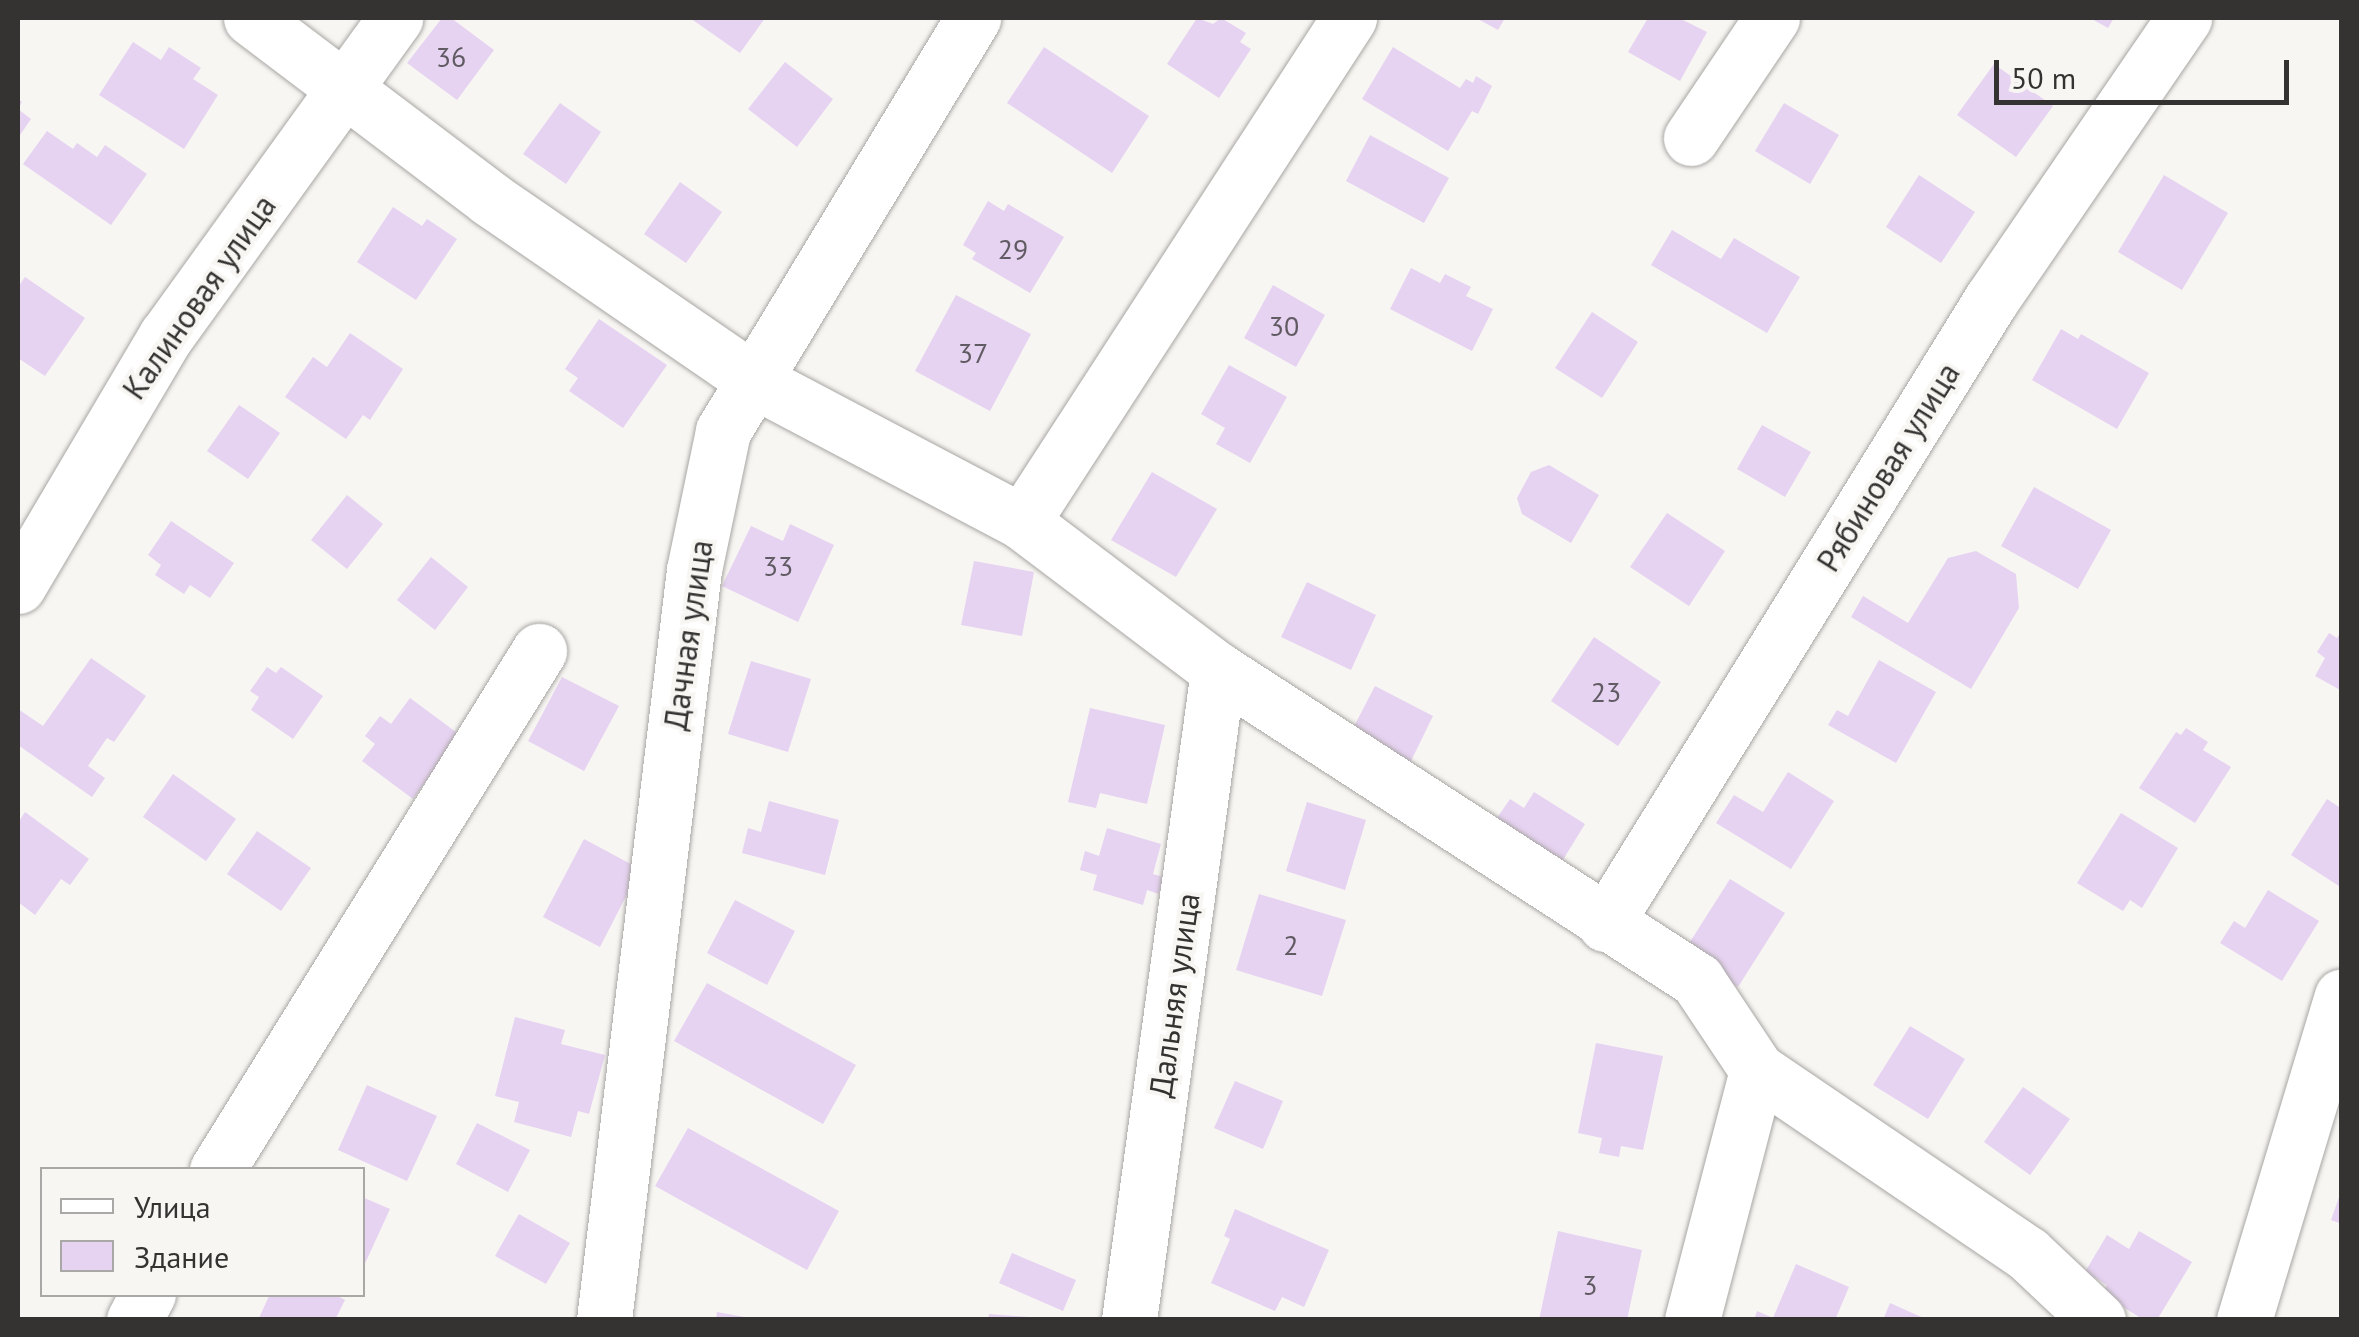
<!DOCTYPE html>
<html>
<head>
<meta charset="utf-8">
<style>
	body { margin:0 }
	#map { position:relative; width:2359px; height:1337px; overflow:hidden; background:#f8f6f3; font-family:"PT Sans",sans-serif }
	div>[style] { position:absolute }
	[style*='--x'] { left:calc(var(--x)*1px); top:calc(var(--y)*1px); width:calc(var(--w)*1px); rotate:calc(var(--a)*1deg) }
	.building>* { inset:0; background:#e6d2f1 }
	.roads { filter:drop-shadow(0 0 2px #a8a6a3) drop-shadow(0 0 2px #a8a6a3) }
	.minor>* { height:55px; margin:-27.5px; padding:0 27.5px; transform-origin:27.5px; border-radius:27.5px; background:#fff }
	span { translate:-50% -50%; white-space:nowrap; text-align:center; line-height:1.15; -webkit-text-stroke:8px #f8f6f3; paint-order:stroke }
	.number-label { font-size:28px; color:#605b62 }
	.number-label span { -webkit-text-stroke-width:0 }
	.street-label { font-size:32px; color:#343332 }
	.frame { position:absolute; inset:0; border:20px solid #343332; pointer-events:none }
	.legend { position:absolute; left:40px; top:1167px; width:325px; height:130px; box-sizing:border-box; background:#f8f6f3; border:2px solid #aaa8a6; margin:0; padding:12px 18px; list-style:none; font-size:30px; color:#343332 }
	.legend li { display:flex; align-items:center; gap:20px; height:50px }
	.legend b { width:50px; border:2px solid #aaa8a6 }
	.scale { position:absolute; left:1994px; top:60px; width:295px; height:45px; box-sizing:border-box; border:5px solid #343332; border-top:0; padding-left:12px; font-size:30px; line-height:35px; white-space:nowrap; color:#343332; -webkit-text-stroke:8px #f8f6f3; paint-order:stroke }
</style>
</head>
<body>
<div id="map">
	<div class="building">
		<div style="clip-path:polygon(442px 18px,451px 18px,494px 50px,457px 100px,407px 63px)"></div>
		<div style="clip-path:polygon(690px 18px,765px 18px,740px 53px)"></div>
		<div style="clip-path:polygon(1197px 18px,1213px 24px,1221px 18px,1246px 33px,1240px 42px,1251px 49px,1219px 98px,1167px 64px)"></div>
		<div style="clip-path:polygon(1476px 18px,1505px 18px,1498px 30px)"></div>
		<div style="clip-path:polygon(1648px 18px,1679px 18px,1707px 32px,1680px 81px,1628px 52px)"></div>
		<div style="clip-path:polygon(2090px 18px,2114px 18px,2108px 28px)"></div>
		<div style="clip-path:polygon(133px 42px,161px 60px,169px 47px,201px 68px,193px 79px,218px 95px,184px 149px,99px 95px)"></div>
		<div style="clip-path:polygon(1044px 47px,1149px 116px,1112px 173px,1007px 103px)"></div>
		<div style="clip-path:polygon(1393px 47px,1460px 88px,1466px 79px,1473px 83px,1476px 76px,1492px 86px,1478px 114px,1472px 111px,1448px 151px,1362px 99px)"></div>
		<div style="clip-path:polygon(785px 62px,833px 99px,797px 147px,748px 109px)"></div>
		<div style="clip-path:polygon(1994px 64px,2053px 106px,2016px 157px,1957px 115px)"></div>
		<div style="clip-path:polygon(18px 99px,22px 102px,18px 109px,31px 119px,18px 138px)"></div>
		<div style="clip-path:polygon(560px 103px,601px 132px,566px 184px,523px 154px)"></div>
		<div style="clip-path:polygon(1784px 103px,1839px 135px,1810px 184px,1755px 151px)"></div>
		<div style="clip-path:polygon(47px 131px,73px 149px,77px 143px,97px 157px,105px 145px,147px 174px,111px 225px,23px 164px)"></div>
		<div style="clip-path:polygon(1370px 135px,1449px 178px,1424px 223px,1346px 181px)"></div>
		<div style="clip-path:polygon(1919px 175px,1975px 212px,1941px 263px,1886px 227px)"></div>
		<div style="clip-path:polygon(2164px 175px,2228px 213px,2182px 290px,2118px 252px)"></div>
		<div style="clip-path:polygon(680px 182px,722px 212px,686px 263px,644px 234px)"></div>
		<div style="clip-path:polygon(988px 201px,1004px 211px,1008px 204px,1064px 237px,1030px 293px,972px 259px,976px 253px,963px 245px)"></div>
		<div style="clip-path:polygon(393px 207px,422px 226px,427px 219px,457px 239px,416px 300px,357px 262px)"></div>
		<div style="clip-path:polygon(1672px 230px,1721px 259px,1734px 238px,1800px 277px,1767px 333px,1651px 265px)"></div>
		<div style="clip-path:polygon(1411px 268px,1440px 283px,1445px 274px,1471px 287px,1466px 296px,1493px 309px,1472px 351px,1390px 309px)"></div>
		<div style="clip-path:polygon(25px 277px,85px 318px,45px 376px,18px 358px,18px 287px)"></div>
		<div style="clip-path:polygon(1273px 285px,1325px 315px,1296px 367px,1244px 338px)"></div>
		<div style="clip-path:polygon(956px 295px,1031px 334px,990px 411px,915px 371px)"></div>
		<div style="clip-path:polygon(1592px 312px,1638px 342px,1602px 398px,1555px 368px)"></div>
		<div style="clip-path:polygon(599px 319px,667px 365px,623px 428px,569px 391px,578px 378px,565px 369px)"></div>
		<div style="clip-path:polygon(2061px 329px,2078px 339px,2081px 334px,2149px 373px,2117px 429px,2032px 380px)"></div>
		<div style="clip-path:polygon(350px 333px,403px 369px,370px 420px,363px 415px,346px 439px,285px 397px,313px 357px,327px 367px)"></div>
		<div style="clip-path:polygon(1229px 365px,1287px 397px,1250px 463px,1216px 444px,1225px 428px,1201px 414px)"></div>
		<div style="clip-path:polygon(239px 405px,280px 433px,248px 479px,207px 451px)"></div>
		<div style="clip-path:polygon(1762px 425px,1811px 452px,1785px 497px,1737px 469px)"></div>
		<div style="clip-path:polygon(1549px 465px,1599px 495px,1571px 543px,1522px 514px,1517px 498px,1531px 472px)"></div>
		<div style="clip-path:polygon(1152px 472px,1217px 509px,1176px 577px,1111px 540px)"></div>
		<div style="clip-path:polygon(2034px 487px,2111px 530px,2078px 589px,2001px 546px)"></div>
		<div style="clip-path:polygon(347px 495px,383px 524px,347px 569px,311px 540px)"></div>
		<div style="clip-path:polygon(1667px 513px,1725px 551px,1689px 606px,1630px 567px)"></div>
		<div style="clip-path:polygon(171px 521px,234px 563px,210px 598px,190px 585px,184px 594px,155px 575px,161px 565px,148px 555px)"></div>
		<div style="clip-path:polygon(790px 524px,834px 545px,798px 622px,722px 586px,751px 526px,783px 541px)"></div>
		<div style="clip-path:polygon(1976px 551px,2016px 574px,2019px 608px,1971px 689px,1851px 617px,1863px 596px,1908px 623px,1948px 558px)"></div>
		<div style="clip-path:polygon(431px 557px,468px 587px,435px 630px,397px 600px)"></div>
		<div style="clip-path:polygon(974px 561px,1034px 572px,1022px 636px,961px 625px)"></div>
		<div style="clip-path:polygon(1307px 582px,1376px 615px,1351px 670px,1281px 637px)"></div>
		<div style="clip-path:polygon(2342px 630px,2342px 691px,2315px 676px,2325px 658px,2317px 652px,2329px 633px,2337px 638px)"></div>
		<div style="clip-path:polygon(1594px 637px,1661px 682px,1618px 746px,1551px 701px)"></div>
		<div style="clip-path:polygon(91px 658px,146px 696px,114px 742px,107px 738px,88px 766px,105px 778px,92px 797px,18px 745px,18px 709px,43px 726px)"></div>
		<div style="clip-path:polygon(1879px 660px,1936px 692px,1896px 763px,1828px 725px,1837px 710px,1848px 716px)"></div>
		<div style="clip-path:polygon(751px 661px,811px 679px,788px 752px,728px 734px)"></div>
		<div style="clip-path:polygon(267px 667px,276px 673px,281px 667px,323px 696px,293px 739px,251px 710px,259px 697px,250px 691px)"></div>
		<div style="clip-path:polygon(562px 677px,619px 706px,584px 771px,528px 741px)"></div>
		<div style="clip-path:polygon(1375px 686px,1433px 716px,1409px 765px,1350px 734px)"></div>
		<div style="clip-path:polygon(410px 698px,460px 735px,413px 799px,362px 761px,375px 744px,365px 736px,380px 716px,391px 724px)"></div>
		<div style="clip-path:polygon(1090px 708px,1165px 725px,1147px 804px,1100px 793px,1096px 808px,1068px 802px)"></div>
		<div style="clip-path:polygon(2186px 728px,2208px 742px,2203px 750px,2231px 767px,2195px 823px,2139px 788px,2176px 732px,2181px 735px)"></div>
		<div style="clip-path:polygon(1788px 772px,1834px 801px,1791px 869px,1716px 823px,1734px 795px,1763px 812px)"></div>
		<div style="clip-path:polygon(173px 774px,236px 819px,206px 861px,143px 817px)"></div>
		<div style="clip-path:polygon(1534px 792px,1585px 824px,1561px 863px,1495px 821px,1510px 799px,1524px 808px)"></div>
		<div style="clip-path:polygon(2327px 799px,2342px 809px,2342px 888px,2291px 855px)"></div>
		<div style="clip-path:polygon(769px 801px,839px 820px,825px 875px,742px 853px,748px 828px,761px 832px)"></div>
		<div style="clip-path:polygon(1307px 802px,1366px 820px,1345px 890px,1286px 871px)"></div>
		<div style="clip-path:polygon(25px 812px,89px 859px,70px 885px,61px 879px,35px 915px,18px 902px,18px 823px)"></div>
		<div style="clip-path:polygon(2121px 813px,2178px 848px,2142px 908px,2130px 900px,2123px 911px,2077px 883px)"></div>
		<div style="clip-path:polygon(1107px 828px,1161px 844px,1153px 874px,1163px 877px,1159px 894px,1147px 890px,1143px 905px,1093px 890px,1097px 875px,1080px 870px,1085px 851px,1099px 856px)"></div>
		<div style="clip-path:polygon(257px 831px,311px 868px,281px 911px,227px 874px)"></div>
		<div style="clip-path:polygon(584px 839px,640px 869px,600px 947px,543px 917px)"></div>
		<div style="clip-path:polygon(1730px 879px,1785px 913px,1738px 987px,1683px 953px)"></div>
		<div style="clip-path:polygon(2268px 890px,2319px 921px,2282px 981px,2220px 943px,2234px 921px,2245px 928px)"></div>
		<div style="clip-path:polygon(1259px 894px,1346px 920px,1322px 996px,1236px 970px)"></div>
		<div style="clip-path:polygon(735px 900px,795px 931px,767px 985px,707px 953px)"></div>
		<div style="clip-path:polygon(707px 983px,856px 1065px,823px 1124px,674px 1041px)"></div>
		<div style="clip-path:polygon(515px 1017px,565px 1030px,561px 1044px,605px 1055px,589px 1114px,578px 1111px,571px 1137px,514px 1122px,519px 1102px,495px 1096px)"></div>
		<div style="clip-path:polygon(1910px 1026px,1965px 1059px,1928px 1119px,1873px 1085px)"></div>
		<div style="clip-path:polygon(1596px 1043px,1663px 1056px,1643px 1150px,1621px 1146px,1619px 1157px,1599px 1153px,1602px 1138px,1578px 1133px)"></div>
		<div style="clip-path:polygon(1235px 1081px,1283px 1101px,1263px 1149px,1214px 1128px)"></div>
		<div style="clip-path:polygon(367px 1085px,437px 1116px,407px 1181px,338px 1150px)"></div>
		<div style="clip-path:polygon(2023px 1087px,2070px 1119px,2030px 1175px,1984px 1142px)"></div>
		<div style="clip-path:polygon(477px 1123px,530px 1150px,508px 1192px,456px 1164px)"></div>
		<div style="clip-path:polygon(688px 1128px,839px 1211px,807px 1270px,655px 1186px)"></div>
		<div style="clip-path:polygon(2342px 1189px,2342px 1224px,2331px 1220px)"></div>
		<div style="clip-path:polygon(362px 1197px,390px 1209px,362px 1270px)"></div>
		<div style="clip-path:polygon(1235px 1209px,1329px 1250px,1304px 1307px,1282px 1297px,1275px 1311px,1211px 1283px,1230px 1239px,1224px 1236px)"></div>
		<div style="clip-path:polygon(519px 1214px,570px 1243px,546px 1284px,495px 1256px)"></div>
		<div style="clip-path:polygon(1558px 1231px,1642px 1250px,1627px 1320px,1539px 1320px)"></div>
		<div style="clip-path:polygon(2139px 1231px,2192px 1262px,2157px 1320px,2144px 1320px,2102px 1294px,2107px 1285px,2085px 1272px,2107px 1235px,2129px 1249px)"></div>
		<div style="clip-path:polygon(1012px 1253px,1076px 1280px,1063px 1311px,999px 1283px)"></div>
		<div style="clip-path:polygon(1796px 1264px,1849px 1287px,1835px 1320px,1754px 1320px,1757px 1311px,1773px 1318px)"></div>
		<div style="clip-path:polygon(270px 1294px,334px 1294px,345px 1300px,335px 1320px,258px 1320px)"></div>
		<div style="clip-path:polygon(1890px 1303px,1928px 1320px,1883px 1320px)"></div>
		<div style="clip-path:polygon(717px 1312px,750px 1318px,749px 1320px,716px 1320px)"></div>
		<div style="clip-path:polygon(989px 1314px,1029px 1317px,1029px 1320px,988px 1320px)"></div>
	</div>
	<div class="roads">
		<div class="minor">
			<div style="--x:251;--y:18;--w:300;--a:37.1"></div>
			<div style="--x:490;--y:199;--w:321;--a:34.5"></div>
			<div style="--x:755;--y:381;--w:302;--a:27.8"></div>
			<div style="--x:1022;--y:522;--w:246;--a:37.1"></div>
			<div style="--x:1218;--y:670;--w:571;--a:32.91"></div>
			<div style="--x:1697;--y:980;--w:108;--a:56.3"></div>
			<div style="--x:1757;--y:1070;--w:328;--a:34.2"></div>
			<div style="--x:2028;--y:1254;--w:96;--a:43.3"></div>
			<div style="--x:1691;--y:138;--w:145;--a:-56"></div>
			<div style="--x:1022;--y:522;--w:601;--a:-57.02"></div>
			<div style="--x:18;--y:586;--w:291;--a:-59.4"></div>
			<div style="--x:166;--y:336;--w:392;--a:-54.2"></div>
			<div style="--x:1605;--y:924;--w:734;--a:-58.26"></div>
			<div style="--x:1991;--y:300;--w:342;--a:-55.6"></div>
			<div style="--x:217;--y:1170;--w:611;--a:-58.18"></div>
			<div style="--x:134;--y:1320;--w:30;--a:-62"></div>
			<div style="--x:604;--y:1320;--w:755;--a:-83.16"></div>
			<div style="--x:694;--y:570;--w:142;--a:-78.2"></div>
			<div style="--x:723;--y:431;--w:483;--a:-58.8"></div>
			<div style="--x:1129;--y:1320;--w:656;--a:-82.2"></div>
			<div style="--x:1692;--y:1320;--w:258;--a:-75.4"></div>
			<div style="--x:2244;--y:1320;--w:338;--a:-73.2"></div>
		</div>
	</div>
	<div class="number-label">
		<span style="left:451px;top:57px">36</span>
		<span style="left:1013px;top:249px">29</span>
		<span style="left:1284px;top:326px">30</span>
		<span style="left:973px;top:353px">37</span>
		<span style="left:778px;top:566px">33</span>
		<span style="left:1606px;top:692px">23</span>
		<span style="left:1291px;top:945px">2</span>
		<span style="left:1590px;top:1285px">3</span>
	</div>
	<div class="street-label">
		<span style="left:199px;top:297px;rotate:-55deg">Калиновая улица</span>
		<span style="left:1888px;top:467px;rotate:-58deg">Рябиновая улица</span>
		<span style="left:688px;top:635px;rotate:-82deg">Дачная улица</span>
		<span style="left:1174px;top:995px;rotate:-82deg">Дальняя улица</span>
	</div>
	<div class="frame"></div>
	<ul class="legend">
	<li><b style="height:12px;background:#fff"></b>Улица</li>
	<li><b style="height:28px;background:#e6d2f1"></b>Здание</li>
	</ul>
	<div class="scale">50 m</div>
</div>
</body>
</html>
